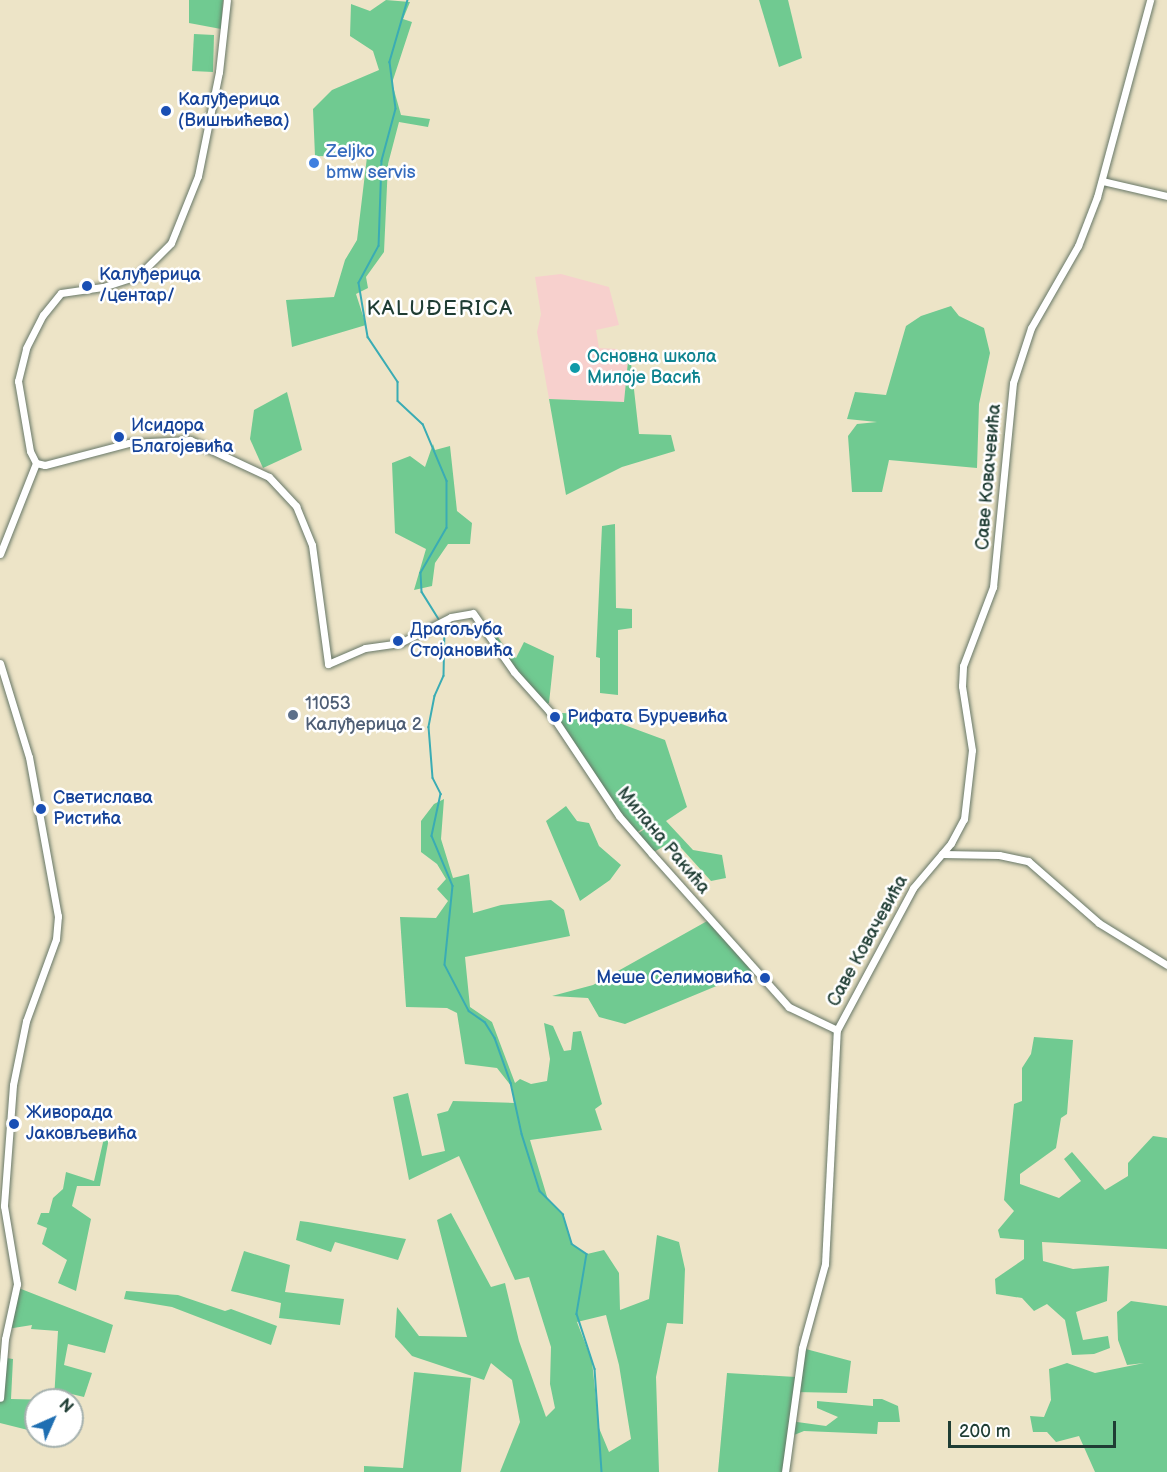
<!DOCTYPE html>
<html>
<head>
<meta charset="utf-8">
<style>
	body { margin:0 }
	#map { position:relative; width:1167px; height:1472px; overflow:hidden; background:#ede4c7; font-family:"Balsamiq Sans",sans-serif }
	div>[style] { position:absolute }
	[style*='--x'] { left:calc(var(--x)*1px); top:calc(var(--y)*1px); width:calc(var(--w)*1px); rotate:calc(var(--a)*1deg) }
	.built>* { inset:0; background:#f7d0cd }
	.green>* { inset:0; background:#70ca91 }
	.stream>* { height:1.5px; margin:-0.75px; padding:0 0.75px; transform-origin:0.75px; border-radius:0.75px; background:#3aacb4 }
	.roads { filter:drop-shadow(0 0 2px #677767) drop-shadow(0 0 2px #677767) }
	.minor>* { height:7px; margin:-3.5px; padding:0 3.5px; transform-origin:3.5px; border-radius:3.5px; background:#fff }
	.dots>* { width:16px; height:16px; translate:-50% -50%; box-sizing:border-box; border:3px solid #fff; border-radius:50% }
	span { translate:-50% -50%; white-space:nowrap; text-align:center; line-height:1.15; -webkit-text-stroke:5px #fff; paint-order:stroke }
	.transit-label { font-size:18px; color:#164399 }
	.left { translate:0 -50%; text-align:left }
	.right { translate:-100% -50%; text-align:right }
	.shop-label { font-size:18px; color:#366cbe }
	.culture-label { font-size:18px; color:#0d838f }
	.street-label { font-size:18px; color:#1f3d34 }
	.service-label { font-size:18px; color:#4e5e75 }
	.quarter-label { font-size:21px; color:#1f3d34; letter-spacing:1.5px }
	.north { position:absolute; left:24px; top:1388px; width:60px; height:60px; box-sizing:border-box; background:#fff; border:2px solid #a5b1ae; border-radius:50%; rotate:45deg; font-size:16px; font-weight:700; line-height:24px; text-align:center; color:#1f3d34 }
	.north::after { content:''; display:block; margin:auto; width:21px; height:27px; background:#1f6fb2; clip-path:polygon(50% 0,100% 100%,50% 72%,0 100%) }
	.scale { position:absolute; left:948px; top:1421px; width:168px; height:27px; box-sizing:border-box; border:3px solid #1f3d34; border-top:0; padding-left:8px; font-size:18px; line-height:21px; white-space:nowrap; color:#1f3d34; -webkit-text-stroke:4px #fff; paint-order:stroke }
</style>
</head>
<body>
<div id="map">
	<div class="built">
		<div style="clip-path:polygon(561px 274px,609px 287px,619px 325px,596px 330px,599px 348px,617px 349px,628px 361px,624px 402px,549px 399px,537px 332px,541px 314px,535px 277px)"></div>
	</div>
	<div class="green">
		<div style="clip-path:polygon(189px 0,223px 0,221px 29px,189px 23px)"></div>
		<div style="clip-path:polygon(386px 0,410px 2px,403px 19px,412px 22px,392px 83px,401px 115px,430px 119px,428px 127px,399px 122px,388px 164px,384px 252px,366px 277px,368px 288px,356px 294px,366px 325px,292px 347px,286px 300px,334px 297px,345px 260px,357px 240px,367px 157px,315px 156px,313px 109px,332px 90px,379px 70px,373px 51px,350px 36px,351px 4px,370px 11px)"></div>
		<div style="clip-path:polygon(759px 0,788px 0,802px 58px,779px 67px)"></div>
		<div style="clip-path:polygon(194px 34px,214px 35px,213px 72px,192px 71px)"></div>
		<div style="clip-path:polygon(951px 306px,959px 316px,984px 328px,990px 353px,979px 404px,977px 468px,889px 460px,882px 492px,852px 492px,848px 436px,857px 424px,877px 422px,847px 419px,855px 392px,886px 395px,906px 326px,921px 316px)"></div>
		<div style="clip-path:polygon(628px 361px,631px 363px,639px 434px,671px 435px,675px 451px,622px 467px,566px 495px,549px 399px,624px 402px)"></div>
		<div style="clip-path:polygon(287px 392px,302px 450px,263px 468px,250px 439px,254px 410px)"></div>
		<div style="clip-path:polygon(433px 444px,435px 450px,450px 446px,457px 511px,472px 523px,470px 544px,448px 544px,435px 563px,432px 586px,414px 590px,426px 549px,395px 533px,392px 463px,410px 456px,425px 467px)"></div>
		<div style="clip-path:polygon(615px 524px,616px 608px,632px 609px,632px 628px,618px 630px,618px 695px,600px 693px,600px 658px,596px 657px,602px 526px)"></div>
		<div style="clip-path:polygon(488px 622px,509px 654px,516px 658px,524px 642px,554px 656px,549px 703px,545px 705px,515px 671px,491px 637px)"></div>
		<div style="clip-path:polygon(563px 713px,600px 716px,665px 740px,687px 807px,666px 821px,693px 850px,722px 855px,726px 878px,711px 881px,674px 840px,654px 852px,636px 835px,653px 823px,634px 834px,552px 714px)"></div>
		<div style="clip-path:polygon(evenodd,444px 799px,441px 839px,453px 878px,469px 874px,473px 913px,501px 905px,551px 900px,564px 910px,570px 936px,465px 957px,470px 1007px,492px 1022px,515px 1083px,520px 1079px,531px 1084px,547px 1081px,550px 1059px,544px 1023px,553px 1026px,564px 1051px,571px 1050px,573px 1032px,581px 1031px,602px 1104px,595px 1109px,602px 1130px,530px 1140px,548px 1200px,563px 1214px,572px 1244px,587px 1254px,604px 1250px,619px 1273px,620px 1310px,649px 1299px,657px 1235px,679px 1242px,685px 1269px,683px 1324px,667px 1323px,656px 1377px,659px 1472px,500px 1472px,520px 1422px,512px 1380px,491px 1363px,484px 1380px,412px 1356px,395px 1337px,397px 1307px,419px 1336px,467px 1337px,437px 1220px,451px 1213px,491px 1287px,505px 1283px,519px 1341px,546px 1417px,555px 1408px,550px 1384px,551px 1347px,529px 1277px,515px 1280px,459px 1156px,409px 1180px,393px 1097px,408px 1093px,422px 1156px,445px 1151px,437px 1114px,448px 1111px,453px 1101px,514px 1103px,512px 1087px,497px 1068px,465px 1064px,457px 1013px,447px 1008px,406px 1007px,400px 917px,436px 918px,448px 901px,437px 889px,446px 879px,437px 864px,421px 852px,421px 821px,434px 804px,444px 799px,606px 1315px,619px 1365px,631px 1439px,609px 1452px,599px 1428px,592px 1361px,577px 1322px,606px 1315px)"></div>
		<div style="clip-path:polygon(566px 806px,577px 821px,589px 823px,599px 846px,621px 865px,610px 880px,580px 901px,546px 821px)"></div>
		<div style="clip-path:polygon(709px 920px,755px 970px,625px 1024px,599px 1017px,588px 998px,552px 996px,593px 985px)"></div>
		<div style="clip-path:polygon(1034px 1037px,1073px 1040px,1067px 1114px,1061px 1118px,1056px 1148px,1020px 1174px,1020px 1184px,1059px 1198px,1081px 1181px,1064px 1159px,1072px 1152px,1105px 1190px,1128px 1176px,1128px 1163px,1153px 1136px,1167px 1138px,1167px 1249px,1042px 1242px,1043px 1261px,1073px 1269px,1109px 1266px,1107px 1301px,1076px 1312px,1083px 1340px,1108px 1336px,1110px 1348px,1094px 1354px,1072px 1355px,1065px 1320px,1047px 1304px,1034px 1311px,1022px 1298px,996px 1294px,995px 1279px,1024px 1259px,1024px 1240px,1000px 1238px,998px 1230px,1014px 1211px,1004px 1200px,1014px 1104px,1022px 1101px,1022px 1068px,1031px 1054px)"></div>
		<div style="clip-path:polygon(104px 1138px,109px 1138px,100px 1186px,77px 1186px,72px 1206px,91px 1219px,76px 1291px,58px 1283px,67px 1260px,42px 1244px,47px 1228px,37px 1224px,41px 1213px,49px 1213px,53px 1198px,63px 1189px,66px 1172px,94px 1181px)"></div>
		<div style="clip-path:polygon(300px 1221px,308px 1222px,406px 1239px,398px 1260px,335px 1242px,331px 1252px,296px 1240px)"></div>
		<div style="clip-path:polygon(244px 1251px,290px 1265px,285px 1292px,344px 1299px,340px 1325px,279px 1318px,281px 1303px,231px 1291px)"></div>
		<div style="clip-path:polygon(16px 1287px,113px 1325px,105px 1353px,68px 1344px,64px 1365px,92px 1373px,84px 1397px,63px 1392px,64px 1400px,36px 1400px,36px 1432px,0 1423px,0 1357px,13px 1359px,11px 1399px,54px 1400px,58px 1331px,31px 1329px,32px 1325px,7px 1329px)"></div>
		<div style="clip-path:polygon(126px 1291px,178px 1295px,225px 1311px,231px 1309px,277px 1326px,271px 1345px,172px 1307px,124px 1299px)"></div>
		<div style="clip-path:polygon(1131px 1301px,1167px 1306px,1167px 1472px,1095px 1472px,1079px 1436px,1056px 1442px,1047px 1432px,1033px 1432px,1030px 1416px,1044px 1417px,1051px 1400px,1049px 1369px,1067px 1363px,1095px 1373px,1144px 1363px,1127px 1365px,1118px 1340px,1117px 1312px)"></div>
		<div style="clip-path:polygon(802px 1348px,851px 1361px,847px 1393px,794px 1392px,790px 1421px,826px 1426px,838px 1417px,817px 1408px,817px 1401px,873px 1406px,873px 1399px,882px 1399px,898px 1406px,900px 1422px,878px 1422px,877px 1434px,804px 1431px,789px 1437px,785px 1472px,718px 1472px,727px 1373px,796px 1377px)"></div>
		<div style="clip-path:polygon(414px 1372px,471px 1378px,461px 1472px,364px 1472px,364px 1466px,403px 1468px)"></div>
	</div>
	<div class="stream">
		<div style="--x:408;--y:0;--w:65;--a:106.2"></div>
		<div style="--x:390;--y:62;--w:47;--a:82.7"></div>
		<div style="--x:396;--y:109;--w:54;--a:105.1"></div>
		<div style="--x:382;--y:161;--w:85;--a:92"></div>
		<div style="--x:379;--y:246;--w:42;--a:118.4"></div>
		<div style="--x:359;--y:283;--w:55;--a:80.5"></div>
		<div style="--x:368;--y:337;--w:54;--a:56.3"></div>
		<div style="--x:398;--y:382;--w:19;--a:90"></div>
		<div style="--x:398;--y:401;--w:34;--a:43"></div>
		<div style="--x:423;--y:424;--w:62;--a:67.2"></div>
		<div style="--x:447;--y:481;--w:47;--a:90"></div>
		<div style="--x:447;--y:528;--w:52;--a:120"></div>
		<div style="--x:421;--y:573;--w:19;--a:87"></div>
		<div style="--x:422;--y:592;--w:32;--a:58"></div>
		<div style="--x:445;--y:628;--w:48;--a:91.2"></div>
		<div style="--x:444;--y:676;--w:22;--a:114"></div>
		<div style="--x:435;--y:696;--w:32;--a:101"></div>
		<div style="--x:429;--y:727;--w:51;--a:85.5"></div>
		<div style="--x:433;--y:778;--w:18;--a:63"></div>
		<div style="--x:441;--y:794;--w:43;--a:102.1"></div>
		<div style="--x:432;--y:836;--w:54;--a:67.2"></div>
		<div style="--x:453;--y:886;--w:79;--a:95.8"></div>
		<div style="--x:445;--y:965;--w:52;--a:62.4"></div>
		<div style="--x:469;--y:1011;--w:19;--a:35"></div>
		<div style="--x:485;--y:1022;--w:19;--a:58"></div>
		<div style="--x:495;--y:1038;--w:48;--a:70.4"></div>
		<div style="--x:511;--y:1083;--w:52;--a:77.8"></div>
		<div style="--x:522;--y:1134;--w:60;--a:72.5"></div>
		<div style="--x:540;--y:1191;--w:33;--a:45"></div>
		<div style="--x:563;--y:1214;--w:31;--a:73"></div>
		<div style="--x:572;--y:1244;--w:18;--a:34"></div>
		<div style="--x:587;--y:1254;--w:61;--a:99.5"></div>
		<div style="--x:577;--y:1314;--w:58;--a:71.9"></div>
		<div style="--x:595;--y:1369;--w:103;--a:86.1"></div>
	</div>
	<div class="roads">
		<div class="minor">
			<div style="--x:1102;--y:181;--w:67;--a:13"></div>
			<div style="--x:36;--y:463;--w:9;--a:13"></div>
			<div style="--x:45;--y:465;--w:87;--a:-14.7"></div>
			<div style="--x:129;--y:443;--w:61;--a:-2.8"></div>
			<div style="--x:190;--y:440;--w:87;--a:25.1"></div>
			<div style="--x:269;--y:477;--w:40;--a:47"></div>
			<div style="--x:296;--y:506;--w:42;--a:67.7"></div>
			<div style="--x:312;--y:545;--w:120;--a:82.3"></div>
			<div style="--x:328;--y:664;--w:40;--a:-23.4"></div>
			<div style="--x:365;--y:648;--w:35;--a:-8"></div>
			<div style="--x:400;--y:643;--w:57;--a:-27"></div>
			<div style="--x:451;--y:617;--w:22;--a:-10"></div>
			<div style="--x:473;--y:613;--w:72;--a:55.2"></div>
			<div style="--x:514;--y:672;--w:52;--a:48.1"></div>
			<div style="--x:549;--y:711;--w:126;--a:56.3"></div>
			<div style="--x:619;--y:816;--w:50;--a:49"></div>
			<div style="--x:652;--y:854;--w:205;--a:48.2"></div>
			<div style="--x:789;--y:1007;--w:53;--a:25.6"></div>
			<div style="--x:36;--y:463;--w:13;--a:-117"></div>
			<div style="--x:30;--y:451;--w:71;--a:-99.7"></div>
			<div style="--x:18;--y:381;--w:34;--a:-76"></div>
			<div style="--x:26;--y:348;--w:37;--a:-63"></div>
			<div style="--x:43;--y:315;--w:28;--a:-51"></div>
			<div style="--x:61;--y:293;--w:42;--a:-8.1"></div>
			<div style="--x:103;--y:287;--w:38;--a:-18"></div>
			<div style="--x:139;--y:275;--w:45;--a:-45"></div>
			<div style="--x:171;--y:243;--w:72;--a:-68.1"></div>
			<div style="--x:198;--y:176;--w:106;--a:-78.6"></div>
			<div style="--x:219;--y:72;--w:72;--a:-83.7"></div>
			<div style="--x:0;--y:554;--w:98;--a:-68.4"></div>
			<div style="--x:0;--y:663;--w:98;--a:72.9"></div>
			<div style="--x:29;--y:757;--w:162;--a:79.7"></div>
			<div style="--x:58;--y:916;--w:23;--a:95"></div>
			<div style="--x:56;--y:939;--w:87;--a:110.1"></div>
			<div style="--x:26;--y:1021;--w:65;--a:101.5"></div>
			<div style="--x:13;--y:1085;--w:121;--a:94.3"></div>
			<div style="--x:4;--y:1206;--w:79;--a:80.5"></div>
			<div style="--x:17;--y:1284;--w:56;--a:102.3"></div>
			<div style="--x:5;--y:1339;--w:59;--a:94.8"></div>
			<div style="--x:942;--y:854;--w:57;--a:1"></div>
			<div style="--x:999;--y:855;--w:30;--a:12"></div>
			<div style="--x:1028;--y:861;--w:94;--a:41.1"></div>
			<div style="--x:1099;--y:923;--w:80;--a:31.7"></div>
			<div style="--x:785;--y:1472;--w:125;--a:-82.2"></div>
			<div style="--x:802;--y:1348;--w:87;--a:-74.7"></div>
			<div style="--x:825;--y:1264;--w:234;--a:-87.1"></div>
			<div style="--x:837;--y:1030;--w:161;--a:-61.8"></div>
			<div style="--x:913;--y:888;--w:59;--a:-49.8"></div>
			<div style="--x:951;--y:843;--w:27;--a:-62"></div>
			<div style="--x:964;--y:819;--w:69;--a:-83.4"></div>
			<div style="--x:972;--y:750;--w:65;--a:-98.9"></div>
			<div style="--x:962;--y:686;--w:20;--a:-87"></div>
			<div style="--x:963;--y:666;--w:85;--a:-69.2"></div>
			<div style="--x:993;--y:587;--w:205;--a:-84.4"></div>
			<div style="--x:1013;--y:383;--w:58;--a:-71.9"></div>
			<div style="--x:1031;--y:328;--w:95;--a:-60.2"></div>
			<div style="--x:1078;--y:246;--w:53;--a:-68.8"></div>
			<div style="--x:1097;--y:197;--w:204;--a:-74.9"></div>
		</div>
	</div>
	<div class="dots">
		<div style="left:166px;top:111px;background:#1a4fb4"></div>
		<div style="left:314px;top:163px;background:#3f7fe0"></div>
		<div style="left:87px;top:286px;background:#1a4fb4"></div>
		<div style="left:575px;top:368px;background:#0f9aa8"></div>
		<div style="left:119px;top:437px;background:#1a4fb4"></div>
		<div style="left:398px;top:641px;background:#1a4fb4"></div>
		<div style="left:293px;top:715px;background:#5c6f8a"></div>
		<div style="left:555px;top:717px;background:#1a4fb4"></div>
		<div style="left:41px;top:809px;background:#1a4fb4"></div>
		<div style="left:765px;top:978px;background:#1a4fb4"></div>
		<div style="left:14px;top:1124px;background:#1a4fb4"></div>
	</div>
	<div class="transit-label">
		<span class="left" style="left:178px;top:111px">Калуђерица<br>(Вишњићева)</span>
		<span class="left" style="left:99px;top:286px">Калуђерица<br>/центар/</span>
		<span class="left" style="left:131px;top:437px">Исидора<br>Благојевића</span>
		<span class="left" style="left:410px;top:641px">Драгољуба<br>Стојановића</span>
		<span class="left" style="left:567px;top:717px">Рифата Бурџевића</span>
		<span class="left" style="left:53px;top:809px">Светислава<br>Ристића</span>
		<span class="right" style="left:753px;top:978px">Меше Селимовића</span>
		<span class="left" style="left:26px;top:1124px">Живорада<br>Јаковљевића</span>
	</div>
	<div class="shop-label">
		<span class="left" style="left:326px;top:163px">Zeljko<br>bmw servis</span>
	</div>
	<div class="culture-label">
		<span class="left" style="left:587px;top:368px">Основна школа<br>Милоје Васић</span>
	</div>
	<div class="street-label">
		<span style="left:989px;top:477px;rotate:-85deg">Саве Ковачевића</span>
		<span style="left:663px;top:841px;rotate:50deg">Милана Ракића</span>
		<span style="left:868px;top:941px;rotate:-61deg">Саве Ковачевића</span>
	</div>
	<div class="service-label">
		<span class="left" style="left:305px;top:715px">11053<br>Калуђерица 2</span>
	</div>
	<div class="quarter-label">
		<span style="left:440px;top:309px">KALUĐERICA</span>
	</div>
	<div class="north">N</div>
	<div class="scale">200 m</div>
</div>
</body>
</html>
